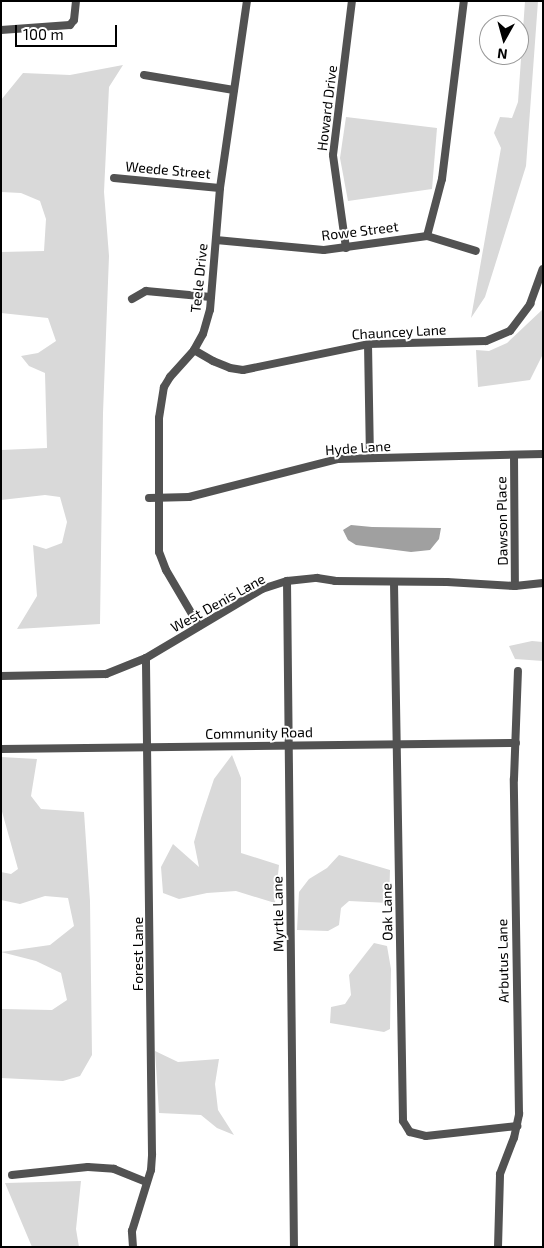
<!DOCTYPE html>
<html>
<head>
<meta charset="utf-8">
<style>
	body { margin:0 }
	#map { position:relative; width:544px; height:1248px; overflow:hidden; background:#fff; font-family:"Exo 2",sans-serif }
	div>[style] { position:absolute }
	[style*='--x'] { left:calc(var(--x)*1px); top:calc(var(--y)*1px); width:calc(var(--w)*1px); rotate:calc(var(--a)*1deg) }
	.green>* { inset:0; background:#d9d9d9 }
	.water>* { inset:0; background:#a0a0a0 }
	.minor>* { height:8px; margin:-4px; padding:0 4px; transform-origin:4px; border-radius:4px; background:#525252 }
	span { translate:-50% -50%; white-space:nowrap; text-align:center; line-height:1.15; -webkit-text-stroke:4px #fff; paint-order:stroke }
	.street-label { font-size:14px; color:#000 }
	.frame { position:absolute; inset:0; border:2px solid #000; pointer-events:none }
	.north { position:absolute; left:479px; top:15px; width:50px; height:50px; box-sizing:border-box; background:#fff; border:1px solid #999; border-radius:50%; rotate:187deg; font-size:14px; font-weight:700; line-height:20px; text-align:center; color:#000 }
	.north::after { content:''; display:block; margin:auto; width:18px; height:22px; background:#000; clip-path:polygon(50% 0,100% 100%,50% 72%,0 100%) }
	.scale { position:absolute; left:15px; top:25px; width:102px; height:22px; box-sizing:border-box; border:2px solid #000; border-top:0; padding-left:6px; font-size:15px; line-height:18px; white-space:nowrap; color:#000; -webkit-text-stroke:4px #fff; paint-order:stroke }
</style>
</head>
<body>
<div id="map">
	<div class="green">
		<div style="clip-path:polygon(525px 1px,538px 1px,526px 166px,485px 297px,471px 318px,501px 148px,494px 133px,500px 117px,512px 118px,518px 102px)"></div>
		<div style="clip-path:polygon(123px 65px,109px 87px,104px 192px,109px 256px,103px 413px,100px 624px,17px 629px,37px 596px,33px 545px,46px 549px,62px 543px,67px 522px,60px 497px,45px 495px,1px 500px,1px 450px,47px 448px,45px 373px,29px 366px,21px 356px,38px 353px,56px 341px,48px 318px,1px 313px,1px 252px,44px 251px,46px 219px,40px 201px,21px 193px,1px 192px,1px 100px,23px 73px,70px 75px)"></div>
		<div style="clip-path:polygon(346px 117px,437px 128px,432px 189px,348px 201px,340px 158px)"></div>
		<div style="clip-path:polygon(543px 309px,543px 354px,530px 380px,478px 387px,476px 350px,489px 351px,507px 343px)"></div>
		<div style="clip-path:polygon(532px 641px,543px 642px,543px 661px,515px 659px,509px 646px)"></div>
		<div style="clip-path:polygon(232px 755px,241px 778px,241px 853px,279px 865px,275px 903px,236px 891px,207px 893px,179px 899px,163px 893px,161px 867px,173px 844px,199px 867px,194px 842px,201px 818px,214px 779px)"></div>
		<div style="clip-path:polygon(1px 757px,37px 759px,31px 796px,41px 809px,84px 812px,90px 901px,92px 1055px,80px 1076px,63px 1081px,1px 1078px,1px 1009px,52px 1010px,67px 1000px,61px 973px,36px 961px,1px 952px,50px 945px,74px 926px,68px 898px,45px 896px,20px 904px,1px 900px,1px 872px,11px 874px,18px 869px,1px 808px)"></div>
		<div style="clip-path:polygon(339px 855px,390px 870px,389px 903px,349px 901px,341px 908px,339px 925px,328px 931px,297px 930px,299px 892px,309px 879px,327px 868px)"></div>
		<div style="clip-path:polygon(374px 943px,387px 946px,391px 969px,390px 1029px,384px 1032px,330px 1023px,331px 1007px,345px 1004px,351px 995px,349px 975px)"></div>
		<div style="clip-path:polygon(155px 1051px,178px 1062px,219px 1059px,215px 1084px,218px 1110px,234px 1135px,217px 1128px,201px 1115px,159px 1113px)"></div>
		<div style="clip-path:polygon(81px 1181px,76px 1229px,79px 1247px,32px 1247px,5px 1183px)"></div>
	</div>
	<div class="water">
		<div style="clip-path:polygon(351px 525px,372px 527px,441px 528px,439px 539px,430px 550px,411px 552px,356px 545px,348px 540px,343px 530px)"></div>
	</div>
	<div class="minor">
		<div style="--x:1;--y:30;--w:69;--a:-4.1"></div>
		<div style="--x:70;--y:25;--w:6;--a:-51"></div>
		<div style="--x:74;--y:20;--w:19;--a:-84"></div>
		<div style="--x:144;--y:75;--w:91;--a:9.5"></div>
		<div style="--x:114;--y:178;--w:106;--a:5.4"></div>
		<div style="--x:427;--y:236;--w:59;--a:-75.3"></div>
		<div style="--x:442;--y:179;--w:179;--a:-83"></div>
		<div style="--x:216;--y:240;--w:108;--a:5.3"></div>
		<div style="--x:324;--y:250;--w:104;--a:-7.7"></div>
		<div style="--x:427;--y:236;--w:51;--a:17"></div>
		<div style="--x:346;--y:248;--w:94;--a:-98"></div>
		<div style="--x:333;--y:155;--w:155;--a:-83"></div>
		<div style="--x:132;--y:299;--w:16;--a:-30"></div>
		<div style="--x:146;--y:291;--w:65;--a:5.3"></div>
		<div style="--x:368;--y:344;--w:113;--a:89"></div>
		<div style="--x:194;--y:350;--w:22;--a:30"></div>
		<div style="--x:213;--y:361;--w:18;--a:22"></div>
		<div style="--x:230;--y:368;--w:13;--a:9"></div>
		<div style="--x:243;--y:370;--w:128;--a:-11.7"></div>
		<div style="--x:368;--y:344;--w:118;--a:-1.5"></div>
		<div style="--x:486;--y:341;--w:26;--a:-23"></div>
		<div style="--x:510;--y:331;--w:34;--a:-53"></div>
		<div style="--x:530;--y:304;--w:37;--a:-70"></div>
		<div style="--x:514;--y:455;--w:131;--a:89.6"></div>
		<div style="--x:149;--y:498;--w:40;--a:-1.4"></div>
		<div style="--x:189;--y:497;--w:154;--a:-14.3"></div>
		<div style="--x:338;--y:459;--w:205;--a:-1.4"></div>
		<div style="--x:287;--y:581;--w:666;--a:89.4"></div>
		<div style="--x:394;--y:583;--w:538;--a:89.04"></div>
		<div style="--x:403;--y:1121;--w:13;--a:58"></div>
		<div style="--x:410;--y:1132;--w:16;--a:14"></div>
		<div style="--x:426;--y:1136;--w:92;--a:-6.3"></div>
		<div style="--x:199;--y:626;--w:65;--a:-120.5"></div>
		<div style="--x:166;--y:570;--w:19;--a:-111"></div>
		<div style="--x:159;--y:552;--w:134;--a:-90"></div>
		<div style="--x:159;--y:418;--w:31;--a:-81"></div>
		<div style="--x:164;--y:387;--w:12;--a:-59"></div>
		<div style="--x:170;--y:377;--w:36;--a:-48"></div>
		<div style="--x:194;--y:350;--w:18;--a:-61"></div>
		<div style="--x:203;--y:334;--w:25;--a:-74"></div>
		<div style="--x:210;--y:310;--w:122;--a:-85.3"></div>
		<div style="--x:220;--y:188;--w:189;--a:-81.8"></div>
		<div style="--x:1;--y:676;--w:105;--a:-1.1"></div>
		<div style="--x:106;--y:674;--w:43;--a:-21.8"></div>
		<div style="--x:146;--y:658;--w:135;--a:-30.7"></div>
		<div style="--x:262;--y:589;--w:26;--a:-18"></div>
		<div style="--x:287;--y:581;--w:30;--a:-6"></div>
		<div style="--x:317;--y:578;--w:18;--a:9"></div>
		<div style="--x:335;--y:581;--w:112;--a:0.5"></div>
		<div style="--x:447;--y:582;--w:68;--a:3.4"></div>
		<div style="--x:515;--y:586;--w:28;--a:-6"></div>
		<div style="--x:1;--y:749;--w:515;--a:-0.67"></div>
		<div style="--x:12;--y:1175;--w:76;--a:-6"></div>
		<div style="--x:88;--y:1167;--w:26;--a:4"></div>
		<div style="--x:114;--y:1169;--w:35;--a:22"></div>
		<div style="--x:133;--y:1247;--w:16;--a:-94"></div>
		<div style="--x:132;--y:1231;--w:64;--a:-72.7"></div>
		<div style="--x:151;--y:1170;--w:16;--a:-86"></div>
		<div style="--x:152;--y:1154;--w:496;--a:-90.7"></div>
		<div style="--x:498;--y:1247;--w:73;--a:-88.4"></div>
		<div style="--x:500;--y:1174;--w:39;--a:-69"></div>
		<div style="--x:514;--y:1138;--w:25;--a:-78"></div>
		<div style="--x:519;--y:1114;--w:335;--a:-90.9"></div>
		<div style="--x:514;--y:779;--w:108;--a:-87.9"></div>
	</div>
	<div class="street-label">
		<span style="left:327px;top:108px;rotate:-83deg">Howard Drive</span>
		<span style="left:168px;top:170px;rotate:5deg">Weede Street</span>
		<span style="left:360px;top:231px;rotate:-7deg">Rowe Street</span>
		<span style="left:199px;top:278px;rotate:-84deg">Teele Drive</span>
		<span style="left:399px;top:332px;rotate:-3deg">Chauncey Lane</span>
		<span style="left:358px;top:448px;rotate:-4deg">Hyde Lane</span>
		<span style="left:502px;top:521px;rotate:-91deg">Dawson Place</span>
		<span style="left:218px;top:603px;rotate:-29deg">West Denis Lane</span>
		<span style="left:259px;top:733px;rotate:-1deg">Community Road</span>
		<span style="left:387px;top:912px;rotate:-91deg">Oak Lane</span>
		<span style="left:278px;top:914px;rotate:-91deg">Myrtle Lane</span>
		<span style="left:138px;top:954px;rotate:-90deg">Forest Lane</span>
		<span style="left:503px;top:961px;rotate:-91deg">Arbutus Lane</span>
	</div>
	<div class="frame"></div>
	<div class="north">N</div>
	<div class="scale">100 m</div>
</div>
</body>
</html>
